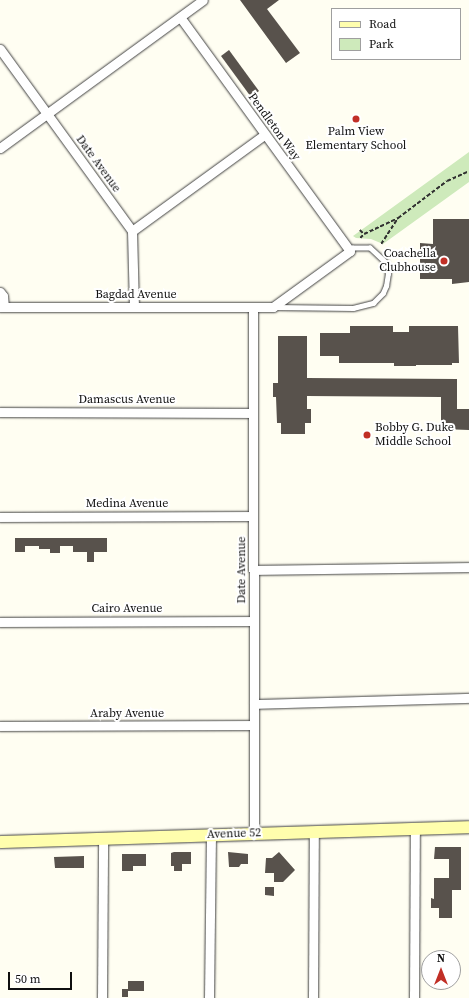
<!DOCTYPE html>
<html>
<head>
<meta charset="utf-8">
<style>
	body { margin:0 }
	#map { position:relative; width:469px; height:998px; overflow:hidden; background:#fffef2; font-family:"Source Serif 4",serif }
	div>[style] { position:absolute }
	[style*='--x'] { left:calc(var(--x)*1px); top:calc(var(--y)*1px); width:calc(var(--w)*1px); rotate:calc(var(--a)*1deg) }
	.green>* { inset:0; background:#ceeabb }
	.building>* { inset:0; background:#58524c }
	.path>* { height:1.5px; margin-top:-0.75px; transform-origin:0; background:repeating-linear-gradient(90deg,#313131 0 4px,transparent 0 6px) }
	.roads { filter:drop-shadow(0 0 1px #424242) drop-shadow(0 0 1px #424242) }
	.lane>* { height:4.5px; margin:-2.25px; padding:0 2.25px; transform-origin:2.25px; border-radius:2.25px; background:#fff }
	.street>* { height:9px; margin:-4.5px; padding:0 4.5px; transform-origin:4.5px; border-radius:4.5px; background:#fff }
	.secondary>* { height:12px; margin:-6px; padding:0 6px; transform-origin:6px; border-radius:6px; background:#fffead }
	.dots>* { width:11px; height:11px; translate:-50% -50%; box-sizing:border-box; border:2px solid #fff; border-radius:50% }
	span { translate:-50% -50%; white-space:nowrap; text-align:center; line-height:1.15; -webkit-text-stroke:4px #fff; paint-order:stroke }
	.street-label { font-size:12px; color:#0f0f0f }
	.poi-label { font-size:12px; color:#0f0f0f }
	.right { translate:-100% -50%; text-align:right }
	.left { translate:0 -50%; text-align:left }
	.legend { position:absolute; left:331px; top:8px; width:130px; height:52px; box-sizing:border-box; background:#fff; border:1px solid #9f9f9f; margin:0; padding:5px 7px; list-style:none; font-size:12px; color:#0f0f0f }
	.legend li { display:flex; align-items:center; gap:8px; height:20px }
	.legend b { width:20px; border:1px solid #9f9f9f }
	.north { position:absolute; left:421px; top:950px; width:40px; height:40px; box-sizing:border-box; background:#fff; border:1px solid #9f9f9f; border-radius:50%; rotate:0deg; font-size:11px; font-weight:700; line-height:16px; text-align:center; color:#0f0f0f }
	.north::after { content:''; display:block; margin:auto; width:14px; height:18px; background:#c12f26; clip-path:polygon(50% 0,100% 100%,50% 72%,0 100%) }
	.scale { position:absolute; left:8px; top:972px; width:64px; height:18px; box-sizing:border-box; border:2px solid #0f0f0f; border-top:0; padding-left:5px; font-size:12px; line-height:14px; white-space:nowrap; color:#0f0f0f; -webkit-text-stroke:3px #fff; paint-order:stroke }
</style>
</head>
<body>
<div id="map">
	<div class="green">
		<div style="clip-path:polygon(469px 152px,469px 182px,383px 244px,371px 239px,356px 238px,353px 236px)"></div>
	</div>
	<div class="building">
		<div style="clip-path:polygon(240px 0,279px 0,267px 9px,300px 53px,286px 63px)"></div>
		<div style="clip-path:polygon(229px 50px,259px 91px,251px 97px,221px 56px)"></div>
		<div style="clip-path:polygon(433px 219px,469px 219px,469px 282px,452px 284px,452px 279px,420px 279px,420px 243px,433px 244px)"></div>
		<div style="clip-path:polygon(350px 326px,393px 326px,393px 332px,409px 332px,409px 326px,458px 326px,459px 363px,452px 363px,452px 365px,416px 365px,416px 366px,394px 366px,394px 363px,339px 363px,339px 356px,320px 356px,320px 333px,350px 333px)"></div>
		<div style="clip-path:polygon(278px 336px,307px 336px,307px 378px,457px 379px,457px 409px,469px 409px,469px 430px,441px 429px,441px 397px,307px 396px,307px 409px,311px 409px,311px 423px,305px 423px,305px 434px,281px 434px,281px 423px,277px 423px,276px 397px,273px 397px,273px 383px,278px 383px)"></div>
		<div style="clip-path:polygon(15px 538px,107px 538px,107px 552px,94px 552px,94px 562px,87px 562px,87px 552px,73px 552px,73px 546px,60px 546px,60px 553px,50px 553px,50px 549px,39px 549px,39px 546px,25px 546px,25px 552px,15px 552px)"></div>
		<div style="clip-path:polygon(435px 847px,461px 847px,461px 890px,452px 890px,452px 918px,439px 918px,439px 908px,431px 908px,431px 898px,434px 899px,434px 878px,449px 878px,449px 859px,434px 859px)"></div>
		<div style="clip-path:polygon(174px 852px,191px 852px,191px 864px,182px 864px,182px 871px,174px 871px,174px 866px,171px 866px,171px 853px)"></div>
		<div style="clip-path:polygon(228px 852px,248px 854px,248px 864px,241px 864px,239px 867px,229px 867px)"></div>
		<div style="clip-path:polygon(279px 852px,295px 870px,283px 882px,274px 882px,274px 873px,265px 873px,266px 858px,272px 858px)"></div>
		<div style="clip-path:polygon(122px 854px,146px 854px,146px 866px,133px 866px,133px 871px,122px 871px)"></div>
		<div style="clip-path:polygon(84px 856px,84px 868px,55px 868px,54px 857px)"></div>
		<div style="clip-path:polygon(265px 887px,274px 887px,274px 896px,265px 895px)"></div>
		<div style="clip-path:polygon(128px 981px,144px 981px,144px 991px,128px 991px,128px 997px,122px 997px,122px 989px,128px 989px)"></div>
	</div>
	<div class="path">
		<div style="--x:360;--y:230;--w:6;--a:45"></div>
		<div style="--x:360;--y:238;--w:6;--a:-45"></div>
		<div style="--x:364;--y:234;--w:38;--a:-25"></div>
		<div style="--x:398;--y:218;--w:61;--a:-37.1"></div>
		<div style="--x:447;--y:181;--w:24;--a:-24"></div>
		<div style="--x:381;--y:244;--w:31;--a:-57"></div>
	</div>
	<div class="roads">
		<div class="lane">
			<div style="--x:274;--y:307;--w:79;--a:0.7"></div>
			<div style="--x:353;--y:308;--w:21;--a:-14"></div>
			<div style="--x:373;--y:303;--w:14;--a:-45"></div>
			<div style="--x:383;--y:293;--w:8;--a:-67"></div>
			<div style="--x:386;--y:286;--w:12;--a:-81"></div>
			<div style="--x:388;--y:274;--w:11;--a:-100"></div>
			<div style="--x:386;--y:263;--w:22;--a:-137"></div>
			<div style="--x:370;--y:248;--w:17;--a:180"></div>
			<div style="--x:353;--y:248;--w:4;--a:135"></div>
		</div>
		<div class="street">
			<div style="--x:0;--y:49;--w:225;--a:54"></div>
			<div style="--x:132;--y:231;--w:76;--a:88.5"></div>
			<div style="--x:0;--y:148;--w:251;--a:-36.1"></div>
			<div style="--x:132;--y:231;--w:163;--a:-36"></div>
			<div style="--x:0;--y:292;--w:5;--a:53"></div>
			<div style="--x:3;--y:296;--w:11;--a:85"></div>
			<div style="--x:0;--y:307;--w:273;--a:0"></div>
			<div style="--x:273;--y:307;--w:95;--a:-36"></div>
			<div style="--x:350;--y:251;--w:289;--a:-126"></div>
			<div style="--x:253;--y:307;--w:526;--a:89.89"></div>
			<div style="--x:0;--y:412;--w:253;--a:0.2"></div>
			<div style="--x:0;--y:517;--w:253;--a:-0.2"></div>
			<div style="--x:254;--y:570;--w:215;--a:-0.8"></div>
			<div style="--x:0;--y:622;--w:254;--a:-0.2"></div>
			<div style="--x:254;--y:704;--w:215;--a:-1.6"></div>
			<div style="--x:0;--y:726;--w:254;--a:-0.2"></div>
			<div style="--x:102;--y:998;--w:160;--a:-89.6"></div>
			<div style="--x:209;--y:998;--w:164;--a:-89.3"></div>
			<div style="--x:313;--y:998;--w:166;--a:-89.7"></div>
			<div style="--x:414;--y:998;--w:169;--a:-89.7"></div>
		</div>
		<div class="secondary">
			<div style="--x:0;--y:842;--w:469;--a:-1.8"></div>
		</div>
	</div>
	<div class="dots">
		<div style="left:356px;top:119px;background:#c12f26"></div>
		<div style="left:444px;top:261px;background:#c12f26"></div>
		<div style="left:367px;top:435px;background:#c12f26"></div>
	</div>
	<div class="street-label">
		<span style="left:274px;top:127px;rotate:54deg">Pendleton Way</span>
		<span style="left:98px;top:164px;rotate:54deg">Date Avenue</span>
		<span style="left:136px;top:295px">Bagdad Avenue</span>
		<span style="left:127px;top:400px">Damascus Avenue</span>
		<span style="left:127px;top:504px">Medina Avenue</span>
		<span style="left:242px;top:570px;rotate:-90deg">Date Avenue</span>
		<span style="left:127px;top:609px">Cairo Avenue</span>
		<span style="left:127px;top:714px">Araby Avenue</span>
		<span style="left:234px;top:834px;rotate:-2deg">Avenue 52</span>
	</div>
	<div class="poi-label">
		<span style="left:356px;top:139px">Palm View<br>Elementary School</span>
		<span class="right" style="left:436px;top:261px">Coachella<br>Clubhouse</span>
		<span class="left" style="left:375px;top:435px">Bobby G. Duke<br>Middle School</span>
	</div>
	<ul class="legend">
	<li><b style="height:5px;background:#fffead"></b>Road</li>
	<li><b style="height:11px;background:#ceeabb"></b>Park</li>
	</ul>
	<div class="north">N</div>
	<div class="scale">50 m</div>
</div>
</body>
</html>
